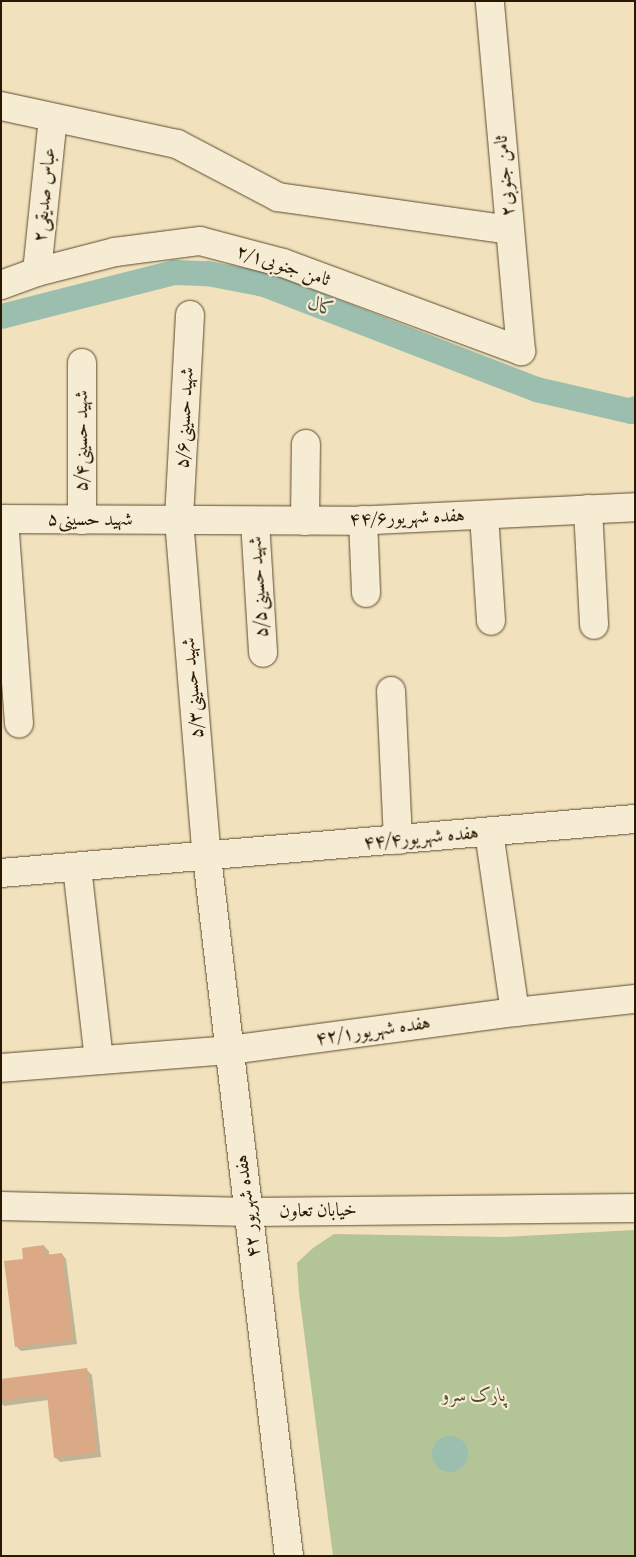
<!DOCTYPE html>
<html>
<head>
<meta charset="utf-8">
<style>
	body { margin:0 }
	#map { position:relative; width:636px; height:1557px; overflow:hidden; background:#f1e1bc; font-family:"IM FELL Double Pica",Amiri,serif }
	div>[style] { position:absolute }
	[style*='--x'] { left:calc(var(--x)*1px); top:calc(var(--y)*1px); width:calc(var(--w)*1px); rotate:calc(var(--a)*1deg) }
	.green>* { inset:0; background:#b3c496 }
	.water>* { inset:0; background:#9bbeae }
	.round { border-radius:50% }
	.shadow>* { inset:0; background:#0003 }
	.canal>* { height:25px; margin:-12.5px; padding:0 12.5px; transform-origin:12.5px; border-radius:12.5px; background:#9bbeae }
	.building>* { inset:0; background:#dba985 }
	.roads { filter:drop-shadow(0 0 1px #5c4b2f) drop-shadow(0 0 1px #5c4b2f) }
	.minor>* { height:28px; margin:-14px; padding:0 14px; transform-origin:14px; border-radius:14px; background:#f6ecd3 }
	span { translate:-50% -50%; white-space:nowrap; text-align:center; line-height:1.15; -webkit-text-stroke:4.5px #f6ecd3; paint-order:stroke }
	.street-label { font-size:19px; color:#2a1900 }
	.park-label { font-size:19px; color:#534c2d; font-style:italic }
	.water-label { font-size:20px; color:#52533d; font-style:italic }
	.frame { position:absolute; inset:0; border:2px solid #2a1900; pointer-events:none }
</style>
</head>
<body>
<div id="map">
	<div class="green">
		<div style="clip-path:polygon(635px 1230px,635px 1556px,333px 1556px,299px 1293px,297px 1263px,313px 1248px,334px 1234px,505px 1237px)"></div>
	</div>
	<div class="water">
		<div class="round" style="left:432px;top:1436px;width:36px;height:36px"></div>
	</div>
	<div class="shadow">
		<div style="clip-path:polygon(44px 1246px,49px 1251px,49px 1256px,62px 1254px,66px 1259px,77px 1344px,21px 1351px,16px 1346px,25px 1260px)"></div>
		<div style="clip-path:polygon(87px 1370px,92px 1375px,101px 1457px,60px 1462px,55px 1457px,48px 1400px,4px 1406px,1px 1403px,1px 1380px)"></div>
	</div>
	<div class="canal">
		<div style="--x:1;--y:316;--w:179;--a:-14.3"></div>
		<div style="--x:174;--y:272;--w:33;--a:2"></div>
		<div style="--x:207;--y:273;--w:58;--a:10.9"></div>
		<div style="--x:264;--y:284;--w:292;--a:21.1"></div>
		<div style="--x:536;--y:389;--w:98;--a:13"></div>
		<div style="--x:631;--y:411;--w:5;--a:-37"></div>
	</div>
	<div class="building">
		<div style="clip-path:polygon(44px 1245px,45px 1255px,62px 1253px,73px 1340px,15px 1347px,4px 1261px,23px 1259px,22px 1248px)"></div>
		<div style="clip-path:polygon(87px 1368px,97px 1452px,54px 1458px,47px 1395px,1px 1401px,1px 1379px)"></div>
	</div>
	<div class="roads">
		<div class="minor">
			<div style="--x:1;--y:106;--w:180;--a:12.2"></div>
			<div style="--x:177;--y:144;--w:114;--a:27.7"></div>
			<div style="--x:278;--y:197;--w:234;--a:8.1"></div>
			<div style="--x:37;--y:272;--w:155;--a:-84.1"></div>
			<div style="--x:1;--y:285;--w:38;--a:-20"></div>
			<div style="--x:37;--y:272;--w:81;--a:-14.4"></div>
			<div style="--x:115;--y:252;--w:86;--a:-7.4"></div>
			<div style="--x:200;--y:241;--w:86;--a:14.8"></div>
			<div style="--x:283;--y:263;--w:254;--a:20.3"></div>
			<div style="--x:521;--y:351;--w:351;--a:-95.1"></div>
			<div style="--x:190;--y:315;--w:205;--a:93.1"></div>
			<div style="--x:179;--y:520;--w:338;--a:85.3"></div>
			<div style="--x:207;--y:857;--w:704;--a:83.31"></div>
			<div style="--x:588;--y:509;--w:116;--a:87"></div>
			<div style="--x:484;--y:515;--w:106;--a:86.2"></div>
			<div style="--x:1;--y:519;--w:352;--a:0.3"></div>
			<div style="--x:353;--y:521;--w:282;--a:-2.8"></div>
			<div style="--x:4;--y:519;--w:205;--a:85.8"></div>
			<div style="--x:82;--y:520;--w:157;--a:-90"></div>
			<div style="--x:363;--y:520;--w:73;--a:87.6"></div>
			<div style="--x:255;--y:521;--w:132;--a:86.5"></div>
			<div style="--x:305;--y:521;--w:77;--a:-89.3"></div>
			<div style="--x:391;--y:691;--w:149;--a:87.3"></div>
			<div style="--x:489;--y:832;--w:182;--a:81.8"></div>
			<div style="--x:77;--y:867;--w:194;--a:83.5"></div>
			<div style="--x:1;--y:873;--w:636;--a:-4.87"></div>
			<div style="--x:1;--y:1068;--w:230;--a:-4.5"></div>
			<div style="--x:230;--y:1050;--w:288;--a:-7.6"></div>
			<div style="--x:515;--y:1012;--w:121;--a:-6.2"></div>
			<div style="--x:1;--y:1206;--w:248;--a:1.4"></div>
			<div style="--x:249;--y:1212;--w:386;--a:-0.6"></div>
		</div>
	</div>
	<div class="street-label">
		<span style="left:505px;top:176px;rotate:-95deg">ثامن جنوبی۲</span>
		<span style="left:45px;top:195px;rotate:-84deg">عباس صدیقی۲</span>
		<span style="left:283px;top:266px;rotate:18deg">ثامن جنوبی۲/۱</span>
		<span style="left:185px;top:418px;rotate:-87deg">شهید حسینی۵/۶</span>
		<span style="left:82px;top:441px;rotate:-90deg">شهید حسینی۵/۴</span>
		<span style="left:407px;top:518px;rotate:-2deg">هفده شهریور۴۴/۶</span>
		<span style="left:90px;top:520px">شهید حسینی۵</span>
		<span style="left:259px;top:587px;rotate:-94deg">شهید حسینی۵/۵</span>
		<span style="left:193px;top:688px;rotate:-95deg">شهید حسینی۵/۳</span>
		<span style="left:421px;top:838px;rotate:-5deg">هفده شهریور۴۴/۴</span>
		<span style="left:373px;top:1031px;rotate:-8deg">هفده شهریور۴۲/۱</span>
		<span style="left:248px;top:1206px;rotate:-97deg">هفده شهریور ۴۲</span>
		<span style="left:318px;top:1211px;rotate:-1deg">خیابان تعاون</span>
	</div>
	<div class="park-label">
		<span style="left:474px;top:1396px">پارک سرو</span>
	</div>
	<div class="water-label">
		<span style="left:322px;top:306px;rotate:21deg">کال</span>
	</div>
	<div class="frame"></div>
</div>
</body>
</html>
